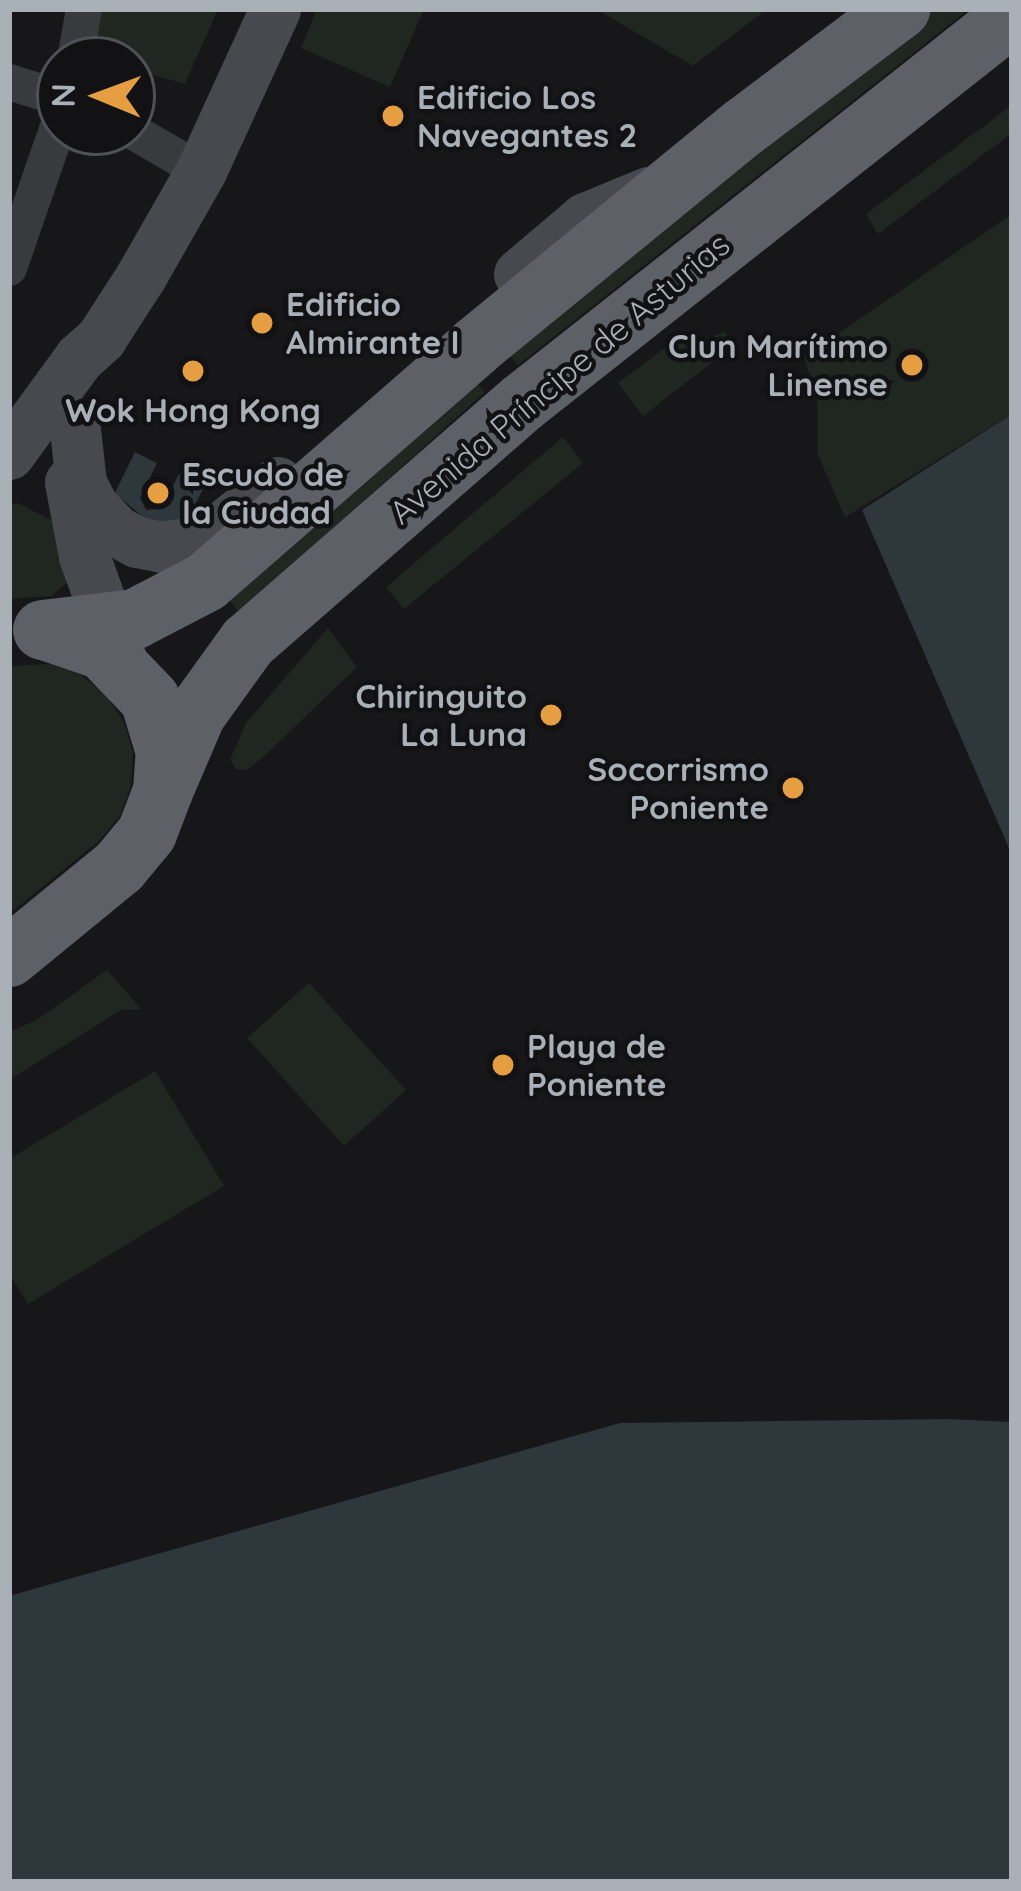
<!DOCTYPE html>
<html>
<head>
<meta charset="utf-8">
<style>
	body { margin:0 }
	#map { position:relative; width:1021px; height:1891px; overflow:hidden; background:#171719; font-family:Quicksand,sans-serif }
	div>[style] { position:absolute }
	[style*='--x'] { left:calc(var(--x)*1px); top:calc(var(--y)*1px); width:calc(var(--w)*1px); rotate:calc(var(--a)*1deg) }
	.green>* { inset:0; background:#1f2720 }
	.water>* { inset:0; background:#2e373c }
	.minor>* { height:36px; margin:-18px; padding:0 18px; transform-origin:18px; border-radius:18px; background:#383a3e }
	.secondary>* { height:51px; margin:-25.5px; padding:0 25.5px; transform-origin:25.5px; border-radius:25.5px; background:#47494e }
	.trunk>* { height:60px; margin:-30px; padding:0 30px; transform-origin:30px; border-radius:30px; background:#5d6066 }
	.dots>* { width:33px; height:33px; translate:-50% -50%; box-sizing:border-box; border:6px solid #121214; border-radius:50% }
	span { translate:-50% -50%; white-space:nowrap; text-align:center; line-height:1.15; -webkit-text-stroke:9px #121214; paint-order:stroke }
	.poi-label { font-size:33px; color:#aab0b8; font-weight:700 }
	.left { translate:0 -50%; text-align:left }
	.right { translate:-100% -50%; text-align:right }
	.street-label { font-size:33px; color:#aab0b8 }
	.frame { position:absolute; inset:0; border:12px solid #aab0b8; pointer-events:none }
	.north { position:absolute; left:36px; top:36px; width:120px; height:120px; box-sizing:border-box; background:#121214; border:3px solid #4f5156; border-radius:50%; rotate:271deg; font-size:33px; font-weight:700; line-height:48px; text-align:center; color:#aab0b8 }
	.north::after { content:''; display:block; margin:auto; width:42px; height:54px; background:#e69e42; clip-path:polygon(50% 0,100% 100%,50% 72%,0 100%) }
</style>
</head>
<body>
<div id="map">
	<div class="green">
		<div style="clip-path:polygon(101px 9px,218px 9px,185px 84px,132px 69px,132px 60px,92px 58px)"></div>
		<div style="clip-path:polygon(317px 9px,424px 9px,390px 87px,301px 48px)"></div>
		<div style="clip-path:polygon(596px 9px,767px 9px,693px 66px)"></div>
		<div style="clip-path:polygon(932px 9px,969px 9px,518px 365px,504px 350px)"></div>
		<div style="clip-path:polygon(1012px 105px,1012px 133px,878px 234px,866px 214px)"></div>
		<div style="clip-path:polygon(1012px 214px,1012px 414px,845px 517px,818px 455px,817px 398px,804px 357px)"></div>
		<div style="clip-path:polygon(725px 332px,733px 346px,643px 416px,618px 383px,677px 339px,695px 343px)"></div>
		<div style="clip-path:polygon(471px 377px,485px 392px,239px 613px,226px 596px)"></div>
		<div style="clip-path:polygon(563px 437px,583px 463px,404px 609px,386px 587px)"></div>
		<div style="clip-path:polygon(18px 503px,55px 522px,68px 582px,52px 596px,9px 599px,9px 506px)"></div>
		<div style="clip-path:polygon(328px 628px,357px 667px,261px 759px,246px 770px,236px 769px,230px 760px,246px 723px)"></div>
		<div style="clip-path:polygon(50px 664px,81px 675px,106px 695px,124px 722px,133px 753px,131px 786px,120px 816px,99px 841px,9px 914px,9px 666px)"></div>
		<div style="clip-path:polygon(107px 970px,141px 1009px,121px 1010px,9px 1080px,9px 1032px,37px 1020px)"></div>
		<div style="clip-path:polygon(309px 983px,406px 1090px,344px 1146px,247px 1038px)"></div>
		<div style="clip-path:polygon(155px 1071px,224px 1186px,28px 1304px,9px 1273px,9px 1159px)"></div>
	</div>
	<div class="water">
		<div style="clip-path:polygon(1012px 414px,1012px 855px,862px 510px)"></div>
		<div style="clip-path:polygon(135px 452px,157px 463px,140px 498px,146px 510px,162px 508px,179px 474px,205px 485px,184px 527px,144px 518px,115px 493px)"></div>
		<div style="clip-path:polygon(947px 1419px,1012px 1422px,1012px 1882px,9px 1882px,9px 1596px,620px 1423px)"></div>
	</div>
	<div class="minor">
		<div style="--x:75;--y:60;--w:52;--a:-80"></div>
		<div style="--x:9;--y:82;--w:53;--a:17.4"></div>
		<div style="--x:132;--y:131;--w:80;--a:30.1"></div>
		<div style="--x:9;--y:268;--w:156;--a:-70.9"></div>
	</div>
	<div class="secondary">
		<div style="--x:519;--y:274;--w:87;--a:-40.3"></div>
		<div style="--x:585;--y:218;--w:68;--a:-22.4"></div>
		<div style="--x:75;--y:430;--w:53;--a:83.5"></div>
		<div style="--x:81;--y:483;--w:25;--a:63"></div>
		<div style="--x:92;--y:505;--w:34;--a:47"></div>
		<div style="--x:115;--y:530;--w:25;--a:29"></div>
		<div style="--x:137;--y:542;--w:25;--a:11"></div>
		<div style="--x:162;--y:547;--w:44;--a:-9.2"></div>
		<div style="--x:205;--y:540;--w:93;--a:-38.5"></div>
		<div style="--x:9;--y:454;--w:119;--a:-53.9"></div>
		<div style="--x:79;--y:358;--w:30;--a:-42"></div>
		<div style="--x:101;--y:338;--w:74;--a:-57.2"></div>
		<div style="--x:141;--y:276;--w:121;--a:-60.3"></div>
		<div style="--x:201;--y:171;--w:178;--a:-65.4"></div>
		<div style="--x:70;--y:482;--w:75;--a:79.3"></div>
		<div style="--x:84;--y:556;--w:109;--a:70.1"></div>
	</div>
	<div class="trunk">
		<div style="--x:43;--y:630;--w:93;--a:-6.8"></div>
		<div style="--x:135;--y:619;--w:80;--a:-27.5"></div>
		<div style="--x:206;--y:582;--w:357;--a:-41.1"></div>
		<div style="--x:475;--y:347;--w:348;--a:-39.3"></div>
		<div style="--x:744;--y:127;--w:196;--a:-37.1"></div>
		<div style="--x:163;--y:791;--w:84;--a:-66.8"></div>
		<div style="--x:196;--y:714;--w:89;--a:-54.2"></div>
		<div style="--x:248;--y:642;--w:364;--a:-41.1"></div>
		<div style="--x:522;--y:403;--w:624;--a:-38.3"></div>
		<div style="--x:9;--y:957;--w:142;--a:-39.3"></div>
		<div style="--x:119;--y:867;--w:44;--a:-50.5"></div>
		<div style="--x:147;--y:833;--w:45;--a:-69.1"></div>
		<div style="--x:163;--y:791;--w:39;--a:-86"></div>
		<div style="--x:166;--y:752;--w:55;--a:-106.8"></div>
		<div style="--x:150;--y:699;--w:68;--a:-133.8"></div>
		<div style="--x:103;--y:650;--w:56;--a:-161.2"></div>
	</div>
	<div class="dots">
		<div style="left:393px;top:116px;background:#e69e42"></div>
		<div style="left:262px;top:323px;background:#e69e42"></div>
		<div style="left:912px;top:365px;background:#e69e42"></div>
		<div style="left:193px;top:371px;background:#e69e42"></div>
		<div style="left:158px;top:493px;background:#e69e42"></div>
		<div style="left:551px;top:715px;background:#e69e42"></div>
		<div style="left:793px;top:788px;background:#e69e42"></div>
		<div style="left:503px;top:1065px;background:#e69e42"></div>
	</div>
	<div class="poi-label">
		<span class="left" style="left:417px;top:116px">Edificio Los<br>Navegantes 2</span>
		<span class="left" style="left:286px;top:323px">Edificio<br>Almirante I</span>
		<span class="right" style="left:888px;top:365px">Clun Marítimo<br>Linense</span>
		<span style="left:193px;top:410px">Wok Hong Kong</span>
		<span class="left" style="left:182px;top:493px">Escudo de<br>la Ciudad</span>
		<span class="right" style="left:527px;top:715px">Chiringuito<br>La Luna</span>
		<span class="right" style="left:769px;top:788px">Socorrismo<br>Poniente</span>
		<span class="left" style="left:527px;top:1065px">Playa de<br>Poniente</span>
	</div>
	<div class="street-label">
		<span style="left:559px;top:378px;rotate:-40deg">Avenida Príncipe de Asturias</span>
	</div>
	<div class="frame"></div>
	<div class="north">N</div>
</div>
</body>
</html>
